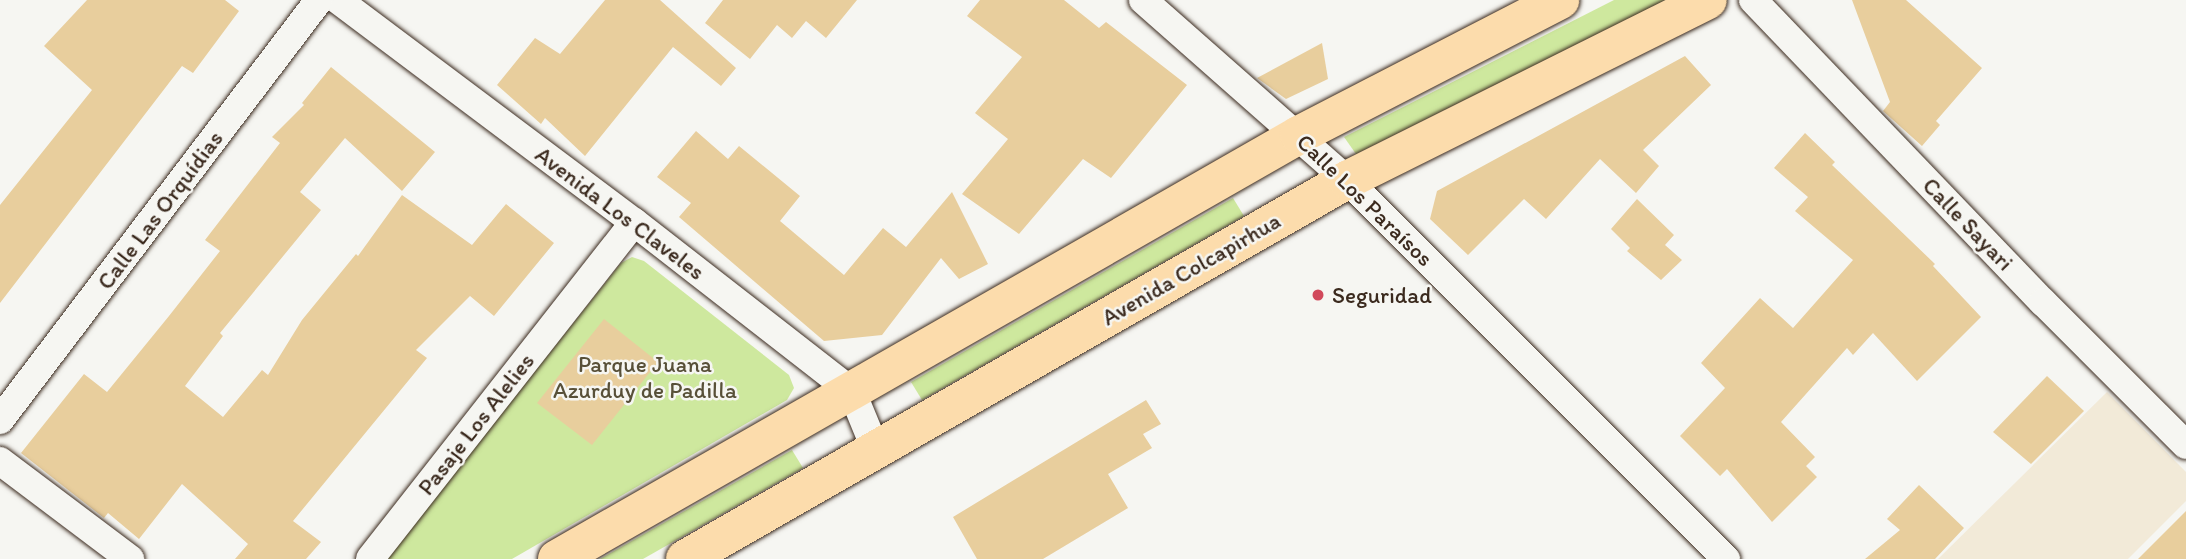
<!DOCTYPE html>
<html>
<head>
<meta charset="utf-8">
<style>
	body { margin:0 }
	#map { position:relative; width:2186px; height:559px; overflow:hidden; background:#f6f6f2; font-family:Itim,sans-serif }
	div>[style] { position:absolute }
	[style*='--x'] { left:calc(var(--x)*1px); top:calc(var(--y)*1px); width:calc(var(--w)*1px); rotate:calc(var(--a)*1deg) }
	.built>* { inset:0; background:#f2ead8 }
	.green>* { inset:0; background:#cee89e }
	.building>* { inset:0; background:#e8ce9d }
	.roads { filter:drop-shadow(0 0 2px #3b2a1e) drop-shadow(0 0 2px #3b2a1e) }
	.minor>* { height:28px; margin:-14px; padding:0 14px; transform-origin:14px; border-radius:14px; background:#f6f6f2 }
	.primary>* { height:38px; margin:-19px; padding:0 19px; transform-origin:19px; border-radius:19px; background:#fcdcac }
	.dots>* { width:19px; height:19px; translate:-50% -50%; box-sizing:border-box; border:4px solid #f6f6f2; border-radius:50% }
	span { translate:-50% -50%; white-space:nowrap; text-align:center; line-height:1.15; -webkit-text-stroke:5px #f6f6f2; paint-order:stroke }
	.street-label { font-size:23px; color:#3b2a1e }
	.poi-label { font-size:23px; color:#3b2a1e }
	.left { translate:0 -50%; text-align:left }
	.park-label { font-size:23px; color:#585038 }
</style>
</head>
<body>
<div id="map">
	<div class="built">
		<div style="clip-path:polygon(2107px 392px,2186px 472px,2186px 501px,2128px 559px,1938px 559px)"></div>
	</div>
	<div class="green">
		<div style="clip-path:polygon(1614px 0,1666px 0,1356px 154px,1344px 137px)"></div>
		<div style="clip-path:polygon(1233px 198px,1244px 216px,922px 400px,911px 382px)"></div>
		<div style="clip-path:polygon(632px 257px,644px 261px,789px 375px,794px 388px,787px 400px,512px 559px,386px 559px,621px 263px)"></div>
		<div style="clip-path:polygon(792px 450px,803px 468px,643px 559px,600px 559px)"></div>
	</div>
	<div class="building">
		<div style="clip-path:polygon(87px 0,225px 0,239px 11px,193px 73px,182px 66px,0 303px,0 205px,92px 90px,44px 46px)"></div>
		<div style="clip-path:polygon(605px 0,660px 0,736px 68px,721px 86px,673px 47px,585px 156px,545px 118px,541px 124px,497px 85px,535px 38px,560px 54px)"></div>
		<div style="clip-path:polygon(723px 0,857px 0,826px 38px,806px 21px,792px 38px,777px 25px,750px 59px,705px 23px)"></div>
		<div style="clip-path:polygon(980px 0,1064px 0,1099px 28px,1106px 22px,1187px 85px,1111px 178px,1083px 159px,1019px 234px,962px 194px,1008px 139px,975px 113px,1022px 57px,967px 16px)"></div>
		<div style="clip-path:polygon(1852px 0,1906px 0,1982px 68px,1936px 121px,1940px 125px,1922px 146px,1883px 111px,1890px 102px)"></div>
		<div style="clip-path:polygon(1322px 43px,1328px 79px,1286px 99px,1257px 78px)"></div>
		<div style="clip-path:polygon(1685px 56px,1711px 85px,1643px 150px,1659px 166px,1636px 193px,1600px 159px,1546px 219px,1524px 199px,1468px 255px,1430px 219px,1437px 191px)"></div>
		<div style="clip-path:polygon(331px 67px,435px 152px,402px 191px,345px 138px,300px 192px,321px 210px,220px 333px,223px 336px,185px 386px,223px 417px,262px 370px,268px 375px,302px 320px,356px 254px,358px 256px,402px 195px,472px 245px,506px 204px,554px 243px,494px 316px,470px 296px,416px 350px,427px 358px,293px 521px,321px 542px,306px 559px,235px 559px,248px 544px,182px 484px,139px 539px,108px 513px,104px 518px,21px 453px,84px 374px,107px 392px,169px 316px,220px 251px,205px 240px,280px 143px,272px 137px,304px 105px,302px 103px)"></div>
		<div style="clip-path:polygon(696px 131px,728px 159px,739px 146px,800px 196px,780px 221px,844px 275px,883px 228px,906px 247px,952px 192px,988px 264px,959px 279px,941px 258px,882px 335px,824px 341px,679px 217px,691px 203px,657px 177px)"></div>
		<div style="clip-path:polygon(1805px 133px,1835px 162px,1832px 165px,1935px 264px,1933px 266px,1981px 317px,1917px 381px,1873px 333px,1853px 355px,1847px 348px,1781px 422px,1815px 457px,1806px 466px,1817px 477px,1772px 522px,1727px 469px,1720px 476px,1680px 436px,1725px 388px,1701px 363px,1760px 298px,1793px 328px,1853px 260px,1795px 211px,1808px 197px,1774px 168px)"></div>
		<div style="clip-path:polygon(1637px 199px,1674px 235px,1665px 245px,1682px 260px,1661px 280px,1627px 251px,1630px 248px,1611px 229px)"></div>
		<div style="clip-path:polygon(604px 319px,658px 362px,592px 445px,537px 403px)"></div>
		<div style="clip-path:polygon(2047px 376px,2084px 411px,2031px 464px,1993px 432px)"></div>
		<div style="clip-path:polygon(1146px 400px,1161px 424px,1143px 434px,1152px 448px,1108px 474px,1128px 508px,1043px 559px,977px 559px,953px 517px)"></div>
		<div style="clip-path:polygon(1919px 485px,1964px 528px,1935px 559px,1865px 559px,1900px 530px,1887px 519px)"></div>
		<div style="clip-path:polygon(2186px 511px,2186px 559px,2138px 559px)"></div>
	</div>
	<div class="roads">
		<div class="minor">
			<div style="--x:338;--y:0;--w:370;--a:36.9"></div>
			<div style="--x:634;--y:222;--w:276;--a:37.9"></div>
			<div style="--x:852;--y:392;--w:61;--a:67.7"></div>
			<div style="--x:1143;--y:0;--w:272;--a:41.4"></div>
			<div style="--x:1347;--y:180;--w:536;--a:45"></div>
			<div style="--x:1753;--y:0;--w:419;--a:46.2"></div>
			<div style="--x:2043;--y:302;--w:202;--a:45"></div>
			<div style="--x:0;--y:420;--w:527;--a:-52.78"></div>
			<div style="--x:0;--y:461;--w:163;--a:37"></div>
			<div style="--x:370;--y:559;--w:428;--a:-51.9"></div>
		</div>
		<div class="primary">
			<div style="--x:557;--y:559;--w:855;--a:-29.74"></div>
			<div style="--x:1299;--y:135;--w:294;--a:-27.3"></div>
			<div style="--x:685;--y:559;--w:763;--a:-29.79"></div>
			<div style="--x:1347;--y:180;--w:403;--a:-26.5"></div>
		</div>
	</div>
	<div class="dots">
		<div style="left:1318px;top:295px;background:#d1495b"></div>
	</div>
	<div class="street-label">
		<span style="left:1365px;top:200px;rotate:44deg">Calle Los Paraísos</span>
		<span style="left:160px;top:210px;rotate:-53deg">Calle Las Orquídias</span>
		<span style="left:620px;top:213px;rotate:37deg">Avenida Los Claveles</span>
		<span style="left:1968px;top:224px;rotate:46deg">Calle Sayari</span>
		<span style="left:1191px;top:269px;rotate:-30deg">Avenida Colcapirhua</span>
		<span style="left:476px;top:424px;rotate:-52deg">Pasaje Los Alelies</span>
	</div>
	<div class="poi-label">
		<span class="left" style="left:1332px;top:295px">Seguridad</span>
	</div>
	<div class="park-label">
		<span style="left:645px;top:377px">Parque Juana<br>Azurduy de Padilla</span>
	</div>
</div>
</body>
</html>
